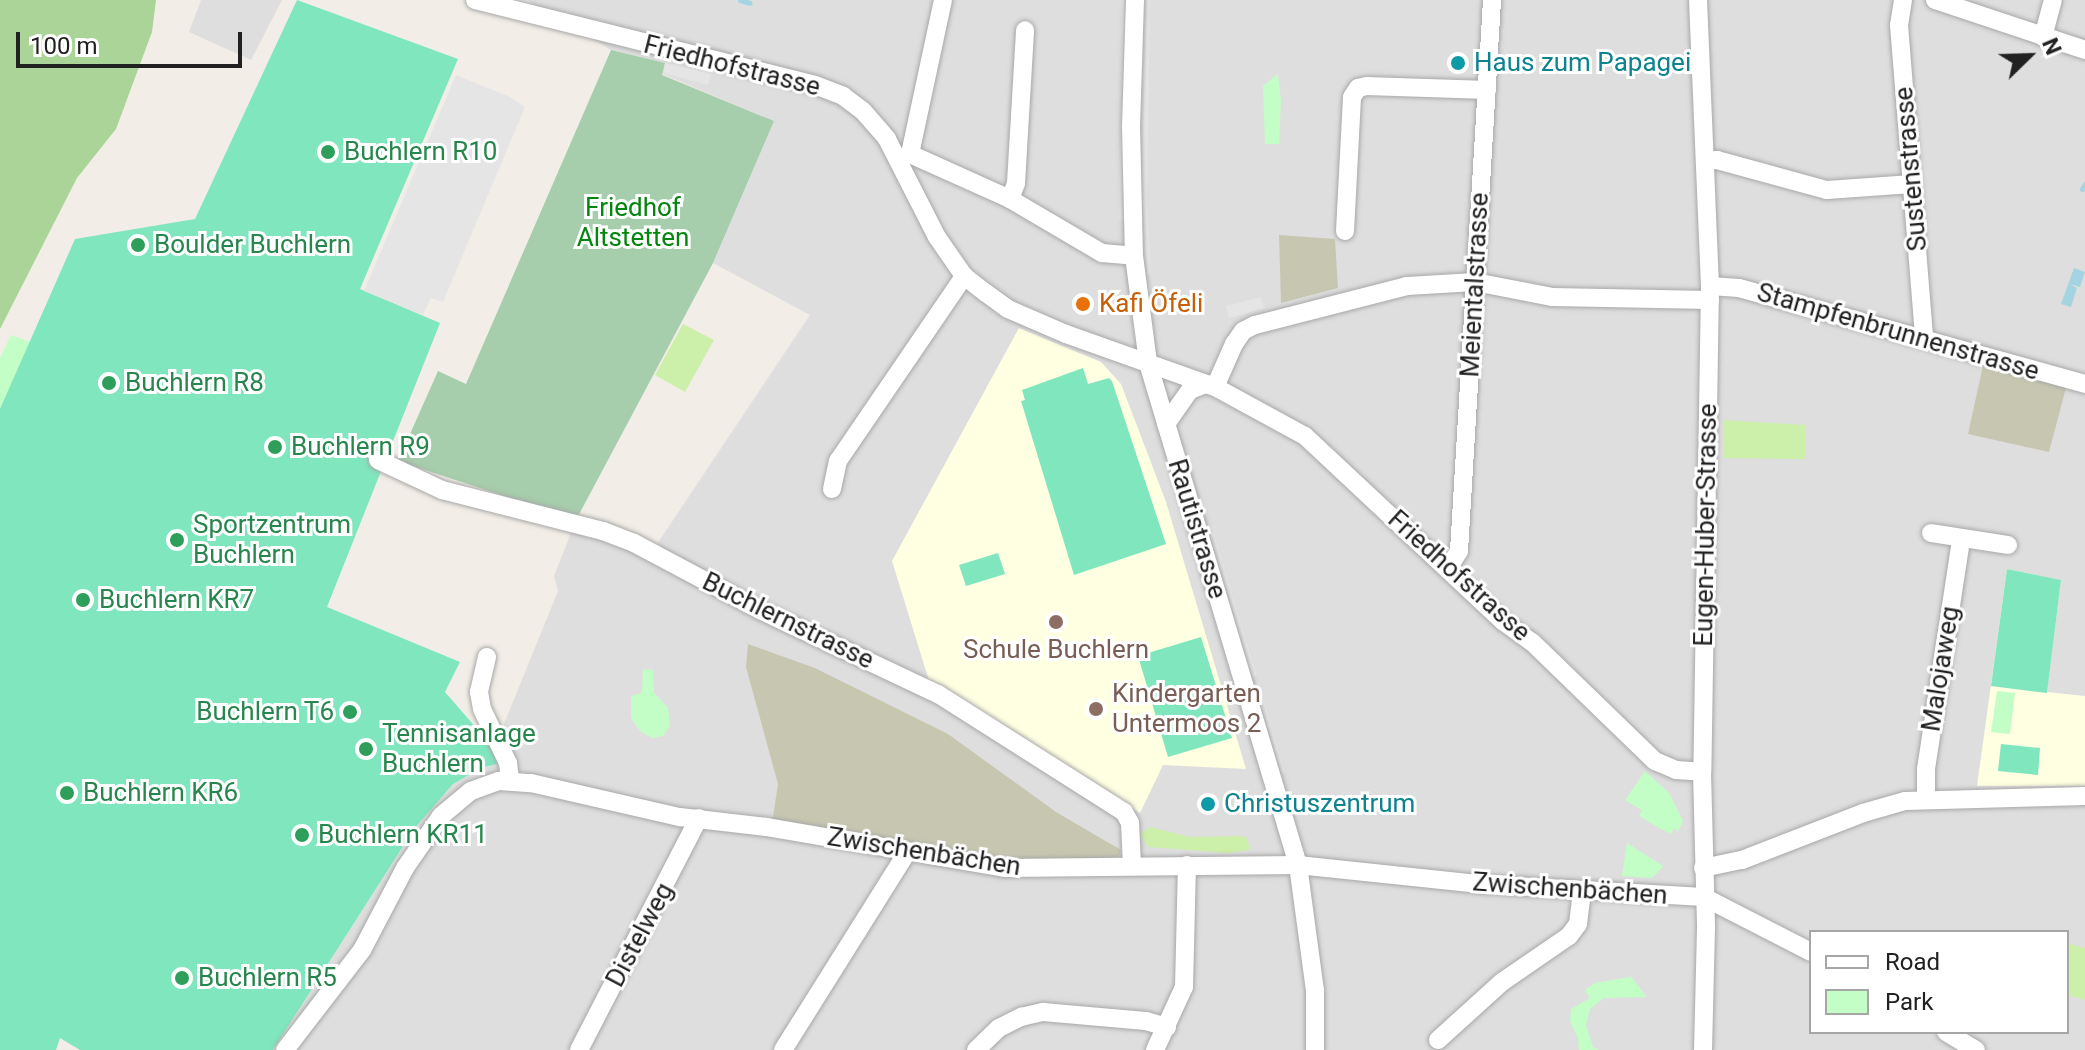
<!DOCTYPE html>
<html>
<head>
<meta charset="utf-8">
<style>
	body { margin:0 }
	#map { position:relative; width:2085px; height:1050px; overflow:hidden; background:#f2eee7; font-family:Roboto,sans-serif }
	div>[style] { position:absolute }
	[style*='--x'] { left:calc(var(--x)*1px); top:calc(var(--y)*1px); width:calc(var(--w)*1px); rotate:calc(var(--a)*1deg) }
	.residential>* { inset:0; background:#dfdede }
	.education>* { inset:0; background:#ffffe2 }
	.construction>* { inset:0; background:#c7c7b1 }
	.grass>* { inset:0; background:#ccefa9 }
	.forest>* { inset:0; background:#aad498 }
	.cemetery>* { inset:0; background:#a6cdac }
	.park>* { inset:0; background:#c2fec6 }
	.pitch>* { inset:0; background:#7fe6be }
	.parking>* { inset:0; background:#e5e5e5 }
	.water>* { inset:0; background:#a4d4e2 }
	.stream>* { height:5px; margin:-2.5px; padding:0 2.5px; transform-origin:2.5px; border-radius:2.5px; background:#a4d4e2 }
	.roads { filter:drop-shadow(0 0 2px #a8a8a8) drop-shadow(0 0 2px #a8a8a8) }
	.minor>* { height:18px; margin:-9px; padding:0 9px; transform-origin:9px; border-radius:9px; background:#fff }
	.dots>* { width:22px; height:22px; translate:-50% -50%; box-sizing:border-box; border:4px solid #fff; border-radius:50% }
	span { translate:-50% -50%; white-space:nowrap; text-align:center; line-height:1.15; -webkit-text-stroke:6px #fff; paint-order:stroke }
	.culture-label { font-size:26px; color:#0d838f }
	.left { translate:0 -50%; text-align:left }
	.street-label { font-size:26px; color:#212121 }
	.leisure-label { font-size:26px; color:#27864d }
	.right { translate:-100% -50%; text-align:right }
	.park-label { font-size:26px; color:#04850e }
	.food-label { font-size:26px; color:#c56008 }
	.education-label { font-size:26px; color:#785e54 }
	.legend { position:absolute; left:1809px; top:930px; width:260px; height:104px; box-sizing:border-box; background:#fff; border:2px solid #a6a6a6; margin:0; padding:10px 14px; list-style:none; font-size:24px; color:#212121 }
	.legend li { display:flex; align-items:center; gap:16px; height:40px }
	.legend b { width:40px; border:2px solid #a6a6a6 }
	.north { position:absolute; left:1989px; top:16px; width:80px; height:80px; -webkit-text-stroke:6px #fff; paint-order:stroke; rotate:67deg; font-size:22px; font-weight:700; line-height:32px; text-align:center; color:#212121 }
	.north::after { content:''; display:block; margin:auto; width:28px; height:36px; background:#212121; clip-path:polygon(50% 0,100% 100%,50% 72%,0 100%) }
	.scale { position:absolute; left:16px; top:32px; width:226px; height:36px; box-sizing:border-box; border:4px solid #212121; border-top:0; padding-left:10px; font-size:24px; line-height:28px; white-space:nowrap; color:#212121; -webkit-text-stroke:6px #fff; paint-order:stroke }
</style>
</head>
<body>
<div id="map">
	<div class="residential">
		<div style="clip-path:polygon(201px 0,282px 0,251px 60px,189px 32px)"></div>
		<div style="clip-path:polygon(evenodd,527px 0,2085px 0,2085px 1050px,273px 1050px,414px 829px,453px 784px,481px 768px,501px 763px,499px 736px,558px 591px,554px 576px,576px 520px,655px 547px,810px 315px,713px 263px,774px 121px,662px 74px,664px 63px,611px 50px,527px 0,1811px 932px,2067px 932px,2067px 1032px,1811px 1032px,1811px 932px)"></div>
	</div>
	<div class="education">
		<div style="clip-path:polygon(1019px 328px,1101px 362px,1121px 384px,1166px 502px,1246px 769px,1163px 765px,1140px 813px,930px 684px,892px 561px)"></div>
		<div style="clip-path:polygon(2007px 569px,2061px 580px,2047px 692px,2085px 696px,2085px 786px,1977px 786px)"></div>
	</div>
	<div class="construction">
		<div style="clip-path:polygon(1279px 235px,1335px 239px,1338px 288px,1281px 303px)"></div>
		<div style="clip-path:polygon(1984px 361px,2067px 384px,2049px 452px,1968px 434px)"></div>
		<div style="clip-path:polygon(748px 644px,815px 668px,948px 734px,1056px 812px,1121px 850px,1118px 859px,1074px 863px,987px 858px,772px 823px,778px 784px,746px 667px)"></div>
	</div>
	<div class="grass">
		<div style="clip-path:polygon(683px 324px,714px 340px,685px 392px,655px 375px)"></div>
		<div style="clip-path:polygon(1724px 420px,1806px 425px,1806px 459px,1723px 458px)"></div>
		<div style="clip-path:polygon(1150px 827px,1190px 837px,1242px 836px,1247px 838px,1250px 850px,1228px 853px,1148px 847px,1140px 834px)"></div>
		<div style="clip-path:polygon(2067px 943px,2085px 948px,2085px 1000px,2067px 995px)"></div>
	</div>
	<div class="forest">
		<div style="clip-path:polygon(0 0,156px 0,152px 32px,116px 129px,77px 178px,0 329px)"></div>
	</div>
	<div class="cemetery">
		<div style="clip-path:polygon(611px 50px,665px 63px,662px 75px,774px 121px,713px 263px,576px 520px,398px 461px,438px 371px,466px 384px)"></div>
	</div>
	<div class="park">
		<div style="clip-path:polygon(1278px 74px,1281px 101px,1279px 144px,1265px 144px,1263px 86px)"></div>
		<div style="clip-path:polygon(11px 335px,44px 347px,0 412px,0 358px)"></div>
		<div style="clip-path:polygon(643px 669px,653px 670px,654px 693px,668px 708px,670px 725px,663px 736px,652px 738px,640px 731px,631px 718px,631px 696px,642px 693px)"></div>
		<div style="clip-path:polygon(1997px 691px,2015px 693px,2010px 734px,1991px 732px)"></div>
		<div style="clip-path:polygon(1645px 771px,1669px 793px,1683px 821px,1678px 831px,1674px 828px,1671px 834px,1659px 828px,1639px 816px,1642px 810px,1625px 800px)"></div>
		<div style="clip-path:polygon(1627px 843px,1663px 866px,1656px 874px,1651px 878px,1622px 876px)"></div>
		<div style="clip-path:polygon(1631px 977px,1647px 997px,1604px 998px,1590px 1009px,1586px 1025px,1593px 1047px,1599px 1050px,1579px 1050px,1578px 1038px,1570px 1021px,1571px 1009px,1590px 998px,1585px 990px,1595px 983px)"></div>
	</div>
	<div class="pitch">
		<div style="clip-path:polygon(297px 0,458px 59px,360px 289px,440px 323px,327px 607px,460px 662px,445px 692px,498px 753px,501px 763px,481px 768px,453px 784px,414px 829px,273px 1050px,80px 1050px,60px 1038px,56px 1050px,0 1050px,0 409px,75px 239px,195px 219px)"></div>
		<div style="clip-path:polygon(1083px 368px,1088px 384px,1109px 378px,1112px 381px,1166px 544px,1074px 575px,1021px 401px,1025px 400px,1022px 390px)"></div>
		<div style="clip-path:polygon(998px 553px,1005px 574px,966px 586px,959px 565px)"></div>
		<div style="clip-path:polygon(2007px 569px,2061px 580px,2047px 693px,1991px 686px)"></div>
		<div style="clip-path:polygon(1201px 637px,1232px 738px,1168px 757px,1138px 656px)"></div>
		<div style="clip-path:polygon(2001px 744px,2040px 748px,2038px 775px,1998px 771px)"></div>
	</div>
	<div class="parking">
		<div style="clip-path:polygon(1122px 0,1126px 0,1124px 220px,1119px 220px)"></div>
		<div style="clip-path:polygon(1146px 0,1150px 0,1147px 198px,1151px 275px,1147px 275px,1142px 198px)"></div>
		<div style="clip-path:polygon(665px 63px,711px 74px,708px 85px,663px 73px)"></div>
		<div style="clip-path:polygon(456px 75px,510px 97px,525px 107px,443px 302px,431px 298px,423px 315px,364px 291px)"></div>
		<div style="clip-path:polygon(1261px 297px,1264px 308px,1229px 318px,1226px 306px)"></div>
		<div style="clip-path:polygon(1214px 533px,1257px 676px,1252px 677px,1210px 534px)"></div>
		<div style="clip-path:polygon(1259px 683px,1285px 772px,1281px 773px,1254px 684px)"></div>
	</div>
	<div class="water">
		<div style="clip-path:polygon(2074px 268px,2085px 272px,2080px 287px,2070px 284px,2077px 288px,2071px 307px,2061px 304px)"></div>
	</div>
	<div class="stream">
		<div style="--x:740;--y:0;--w:10;--a:17"></div>
		<div style="--x:2082;--y:189;--w:6;--a:-59"></div>
	</div>
	<div class="roads">
		<div class="minor">
			<div style="--x:475;--y:0;--w:350;--a:14"></div>
			<div style="--x:815;--y:85;--w:30;--a:21"></div>
			<div style="--x:843;--y:96;--w:25;--a:37"></div>
			<div style="--x:863;--y:111;--w:37;--a:49"></div>
			<div style="--x:887;--y:139;--w:110;--a:63"></div>
			<div style="--x:937;--y:237;--w:47;--a:55.3"></div>
			<div style="--x:964;--y:276;--w:28;--a:38"></div>
			<div style="--x:986;--y:293;--w:27;--a:36"></div>
			<div style="--x:1008;--y:309;--w:63;--a:23.3"></div>
			<div style="--x:1066;--y:334;--w:158;--a:19.6"></div>
			<div style="--x:1215;--y:387;--w:102;--a:28.6"></div>
			<div style="--x:1305;--y:436;--w:272;--a:43.1"></div>
			<div style="--x:1504;--y:622;--w:34;--a:36"></div>
			<div style="--x:1532;--y:642;--w:171;--a:44.1"></div>
			<div style="--x:1655;--y:761;--w:23;--a:23"></div>
			<div style="--x:1676;--y:770;--w:26;--a:4"></div>
			<div style="--x:1135;--y:0;--w:126;--a:91.8"></div>
			<div style="--x:1131;--y:126;--w:130;--a:88.7"></div>
			<div style="--x:1134;--y:256;--w:108;--a:82.5"></div>
			<div style="--x:1148;--y:363;--w:524;--a:73.36"></div>
			<div style="--x:1298;--y:865;--w:126;--a:82.3"></div>
			<div style="--x:1315;--y:990;--w:60;--a:90"></div>
			<div style="--x:1698;--y:0;--w:286;--a:87.6"></div>
			<div style="--x:1710;--y:286;--w:486;--a:90.9"></div>
			<div style="--x:1702;--y:772;--w:156;--a:88.5"></div>
			<div style="--x:1706;--y:928;--w:122;--a:91.4"></div>
			<div style="--x:1903;--y:0;--w:25;--a:99"></div>
			<div style="--x:1899;--y:25;--w:315;--a:85.4"></div>
			<div style="--x:1935;--y:0;--w:158;--a:18.4"></div>
			<div style="--x:2043;--y:37;--w:38;--a:-75"></div>
			<div style="--x:910;--y:154;--w:157;--a:-77.9"></div>
			<div style="--x:899;--y:160;--w:13;--a:-29"></div>
			<div style="--x:910;--y:154;--w:110;--a:24.2"></div>
			<div style="--x:1010;--y:199;--w:107;--a:30.4"></div>
			<div style="--x:1102;--y:253;--w:32;--a:5"></div>
			<div style="--x:1705;--y:161;--w:12;--a:-5"></div>
			<div style="--x:1717;--y:160;--w:114;--a:15.3"></div>
			<div style="--x:1827;--y:190;--w:85;--a:-4"></div>
			<div style="--x:1010;--y:199;--w:17;--a:-69"></div>
			<div style="--x:1016;--y:183;--w:153;--a:-86.6"></div>
			<div style="--x:1345;--y:231;--w:134;--a:-87"></div>
			<div style="--x:1352;--y:97;--w:11;--a:-56"></div>
			<div style="--x:1358;--y:88;--w:9;--a:-13"></div>
			<div style="--x:1367;--y:86;--w:120;--a:1.9"></div>
			<div style="--x:1710;--y:286;--w:29;--a:4"></div>
			<div style="--x:1739;--y:288;--w:359;--a:15.5"></div>
			<div style="--x:1215;--y:387;--w:47;--a:-66.2"></div>
			<div style="--x:1234;--y:344;--w:16;--a:-55"></div>
			<div style="--x:1243;--y:331;--w:13;--a:-27"></div>
			<div style="--x:1255;--y:325;--w:157;--a:-14.4"></div>
			<div style="--x:1407;--y:286;--w:68;--a:-3.4"></div>
			<div style="--x:1475;--y:282;--w:78;--a:11"></div>
			<div style="--x:1552;--y:297;--w:158;--a:1.1"></div>
			<div style="--x:1166;--y:424;--w:42;--a:-54.8"></div>
			<div style="--x:1190;--y:390;--w:17;--a:-21"></div>
			<div style="--x:378;--y:460;--w:71;--a:25.1"></div>
			<div style="--x:442;--y:490;--w:166;--a:14.3"></div>
			<div style="--x:603;--y:531;--w:33;--a:21"></div>
			<div style="--x:634;--y:543;--w:143;--a:28"></div>
			<div style="--x:760;--y:610;--w:197;--a:25.3"></div>
			<div style="--x:938;--y:694;--w:220;--a:32.4"></div>
			<div style="--x:1124;--y:812;--w:13;--a:61"></div>
			<div style="--x:1130;--y:823;--w:42;--a:87.3"></div>
			<div style="--x:832;--y:489;--w:29;--a:-78"></div>
			<div style="--x:838;--y:461;--w:224;--a:-55.7"></div>
			<div style="--x:1931;--y:533;--w:78;--a:8.9"></div>
			<div style="--x:1449;--y:567;--w:19;--a:-58"></div>
			<div style="--x:1459;--y:551;--w:552;--a:-86.57"></div>
			<div style="--x:487;--y:657;--w:36;--a:103"></div>
			<div style="--x:479;--y:692;--w:17;--a:80"></div>
			<div style="--x:482;--y:709;--w:60;--a:64.3"></div>
			<div style="--x:508;--y:763;--w:17;--a:83"></div>
			<div style="--x:1926;--y:800;--w:31;--a:-90"></div>
			<div style="--x:1926;--y:769;--w:233;--a:-81.3"></div>
			<div style="--x:1703;--y:868;--w:40;--a:-12"></div>
			<div style="--x:1742;--y:860;--w:130;--a:-21.2"></div>
			<div style="--x:1863;--y:813;--w:44;--a:-15.9"></div>
			<div style="--x:1905;--y:801;--w:180;--a:-1.6"></div>
			<div style="--x:1946;--y:1032;--w:35;--a:31"></div>
			<div style="--x:1438;--y:1040;--w:86;--a:-42.2"></div>
			<div style="--x:1502;--y:982;--w:81;--a:-34.5"></div>
			<div style="--x:1569;--y:936;--w:15;--a:-53"></div>
			<div style="--x:1578;--y:924;--w:32;--a:-83"></div>
			<div style="--x:285;--y:1050;--w:126;--a:-52.4"></div>
			<div style="--x:362;--y:950;--w:93;--a:-62.3"></div>
			<div style="--x:405;--y:868;--w:63;--a:-55.3"></div>
			<div style="--x:441;--y:816;--w:39;--a:-40"></div>
			<div style="--x:471;--y:791;--w:30;--a:-20"></div>
			<div style="--x:499;--y:781;--w:32;--a:4"></div>
			<div style="--x:531;--y:783;--w:153;--a:12.9"></div>
			<div style="--x:680;--y:817;--w:87;--a:6.6"></div>
			<div style="--x:766;--y:827;--w:242;--a:9.7"></div>
			<div style="--x:1005;--y:868;--w:293;--a:-0.6"></div>
			<div style="--x:1298;--y:865;--w:183;--a:6"></div>
			<div style="--x:1480;--y:884;--w:224;--a:3.3"></div>
			<div style="--x:1704;--y:897;--w:120;--a:27.2"></div>
			<div style="--x:579;--y:1050;--w:261;--a:-62.7"></div>
			<div style="--x:783;--y:1050;--w:231;--a:-57.9"></div>
			<div style="--x:976;--y:1050;--w:32;--a:-44"></div>
			<div style="--x:999;--y:1028;--w:25;--a:-27"></div>
			<div style="--x:1021;--y:1017;--w:23;--a:-13"></div>
			<div style="--x:1043;--y:1012;--w:103;--a:5"></div>
			<div style="--x:1146;--y:1021;--w:22;--a:16"></div>
			<div style="--x:1155;--y:1050;--w:69;--a:-65.3"></div>
			<div style="--x:1184;--y:987;--w:122;--a:-88.6"></div>
		</div>
	</div>
	<div class="dots">
		<div style="left:1458px;top:63px;background:#0f9aa8"></div>
		<div style="left:328px;top:152px;background:#2e9e5b"></div>
		<div style="left:138px;top:245px;background:#2e9e5b"></div>
		<div style="left:1083px;top:304px;background:#e8710a"></div>
		<div style="left:109px;top:383px;background:#2e9e5b"></div>
		<div style="left:275px;top:447px;background:#2e9e5b"></div>
		<div style="left:177px;top:540px;background:#2e9e5b"></div>
		<div style="left:83px;top:600px;background:#2e9e5b"></div>
		<div style="left:1056px;top:622px;background:#8d6e63"></div>
		<div style="left:1096px;top:709px;background:#8d6e63"></div>
		<div style="left:350px;top:712px;background:#2e9e5b"></div>
		<div style="left:366px;top:749px;background:#2e9e5b"></div>
		<div style="left:67px;top:793px;background:#2e9e5b"></div>
		<div style="left:1208px;top:804px;background:#0f9aa8"></div>
		<div style="left:302px;top:835px;background:#2e9e5b"></div>
		<div style="left:182px;top:978px;background:#2e9e5b"></div>
	</div>
	<div class="culture-label">
		<span class="left" style="left:1474px;top:63px">Haus zum Papagei</span>
		<span class="left" style="left:1224px;top:804px">Christuszentrum</span>
	</div>
	<div class="street-label">
		<span style="left:732px;top:66px;rotate:14deg">Friedhofstrasse</span>
		<span style="left:1911px;top:169px;rotate:-95deg">Sustenstrasse</span>
		<span style="left:1475px;top:285px;rotate:-87deg">Meientalstrasse</span>
		<span style="left:1898px;top:332px;rotate:16deg">Stampfenbrunnenstrasse</span>
		<span style="left:1706px;top:525px;rotate:-89deg">Eugen-Huber-Strasse</span>
		<span style="left:1197px;top:529px;rotate:73deg">Rautistrasse</span>
		<span style="left:1459px;top:576px;rotate:42deg">Friedhofstrasse</span>
		<span style="left:788px;top:621px;rotate:26deg">Buchlernstrasse</span>
		<span style="left:1941px;top:669px;rotate:-81deg">Malojaweg</span>
		<span style="left:924px;top:852px;rotate:9deg">Zwischenbächen</span>
		<span style="left:1570px;top:889px;rotate:4deg">Zwischenbächen</span>
		<span style="left:640px;top:935px;rotate:-62deg">Distelweg</span>
	</div>
	<div class="leisure-label">
		<span class="left" style="left:344px;top:152px">Buchlern R10</span>
		<span class="left" style="left:154px;top:245px">Boulder Buchlern</span>
		<span class="left" style="left:125px;top:383px">Buchlern R8</span>
		<span class="left" style="left:291px;top:447px">Buchlern R9</span>
		<span class="left" style="left:193px;top:540px">Sportzentrum<br>Buchlern</span>
		<span class="left" style="left:99px;top:600px">Buchlern KR7</span>
		<span class="right" style="left:334px;top:712px">Buchlern T6</span>
		<span class="left" style="left:382px;top:749px">Tennisanlage<br>Buchlern</span>
		<span class="left" style="left:83px;top:793px">Buchlern KR6</span>
		<span class="left" style="left:318px;top:835px">Buchlern KR11</span>
		<span class="left" style="left:198px;top:978px">Buchlern R5</span>
	</div>
	<div class="park-label">
		<span style="left:633px;top:223px">Friedhof<br>Altstetten</span>
	</div>
	<div class="food-label">
		<span class="left" style="left:1099px;top:304px">Kafi Öfeli</span>
	</div>
	<div class="education-label">
		<span style="left:1056px;top:650px">Schule Buchlern</span>
		<span class="left" style="left:1112px;top:709px">Kindergarten<br>Untermoos 2</span>
	</div>
	<ul class="legend">
	<li><b style="height:10px;background:#fff"></b>Road</li>
	<li><b style="height:22px;background:#c2fec6"></b>Park</li>
	</ul>
	<div class="north">N</div>
	<div class="scale">100 m</div>
</div>
</body>
</html>
